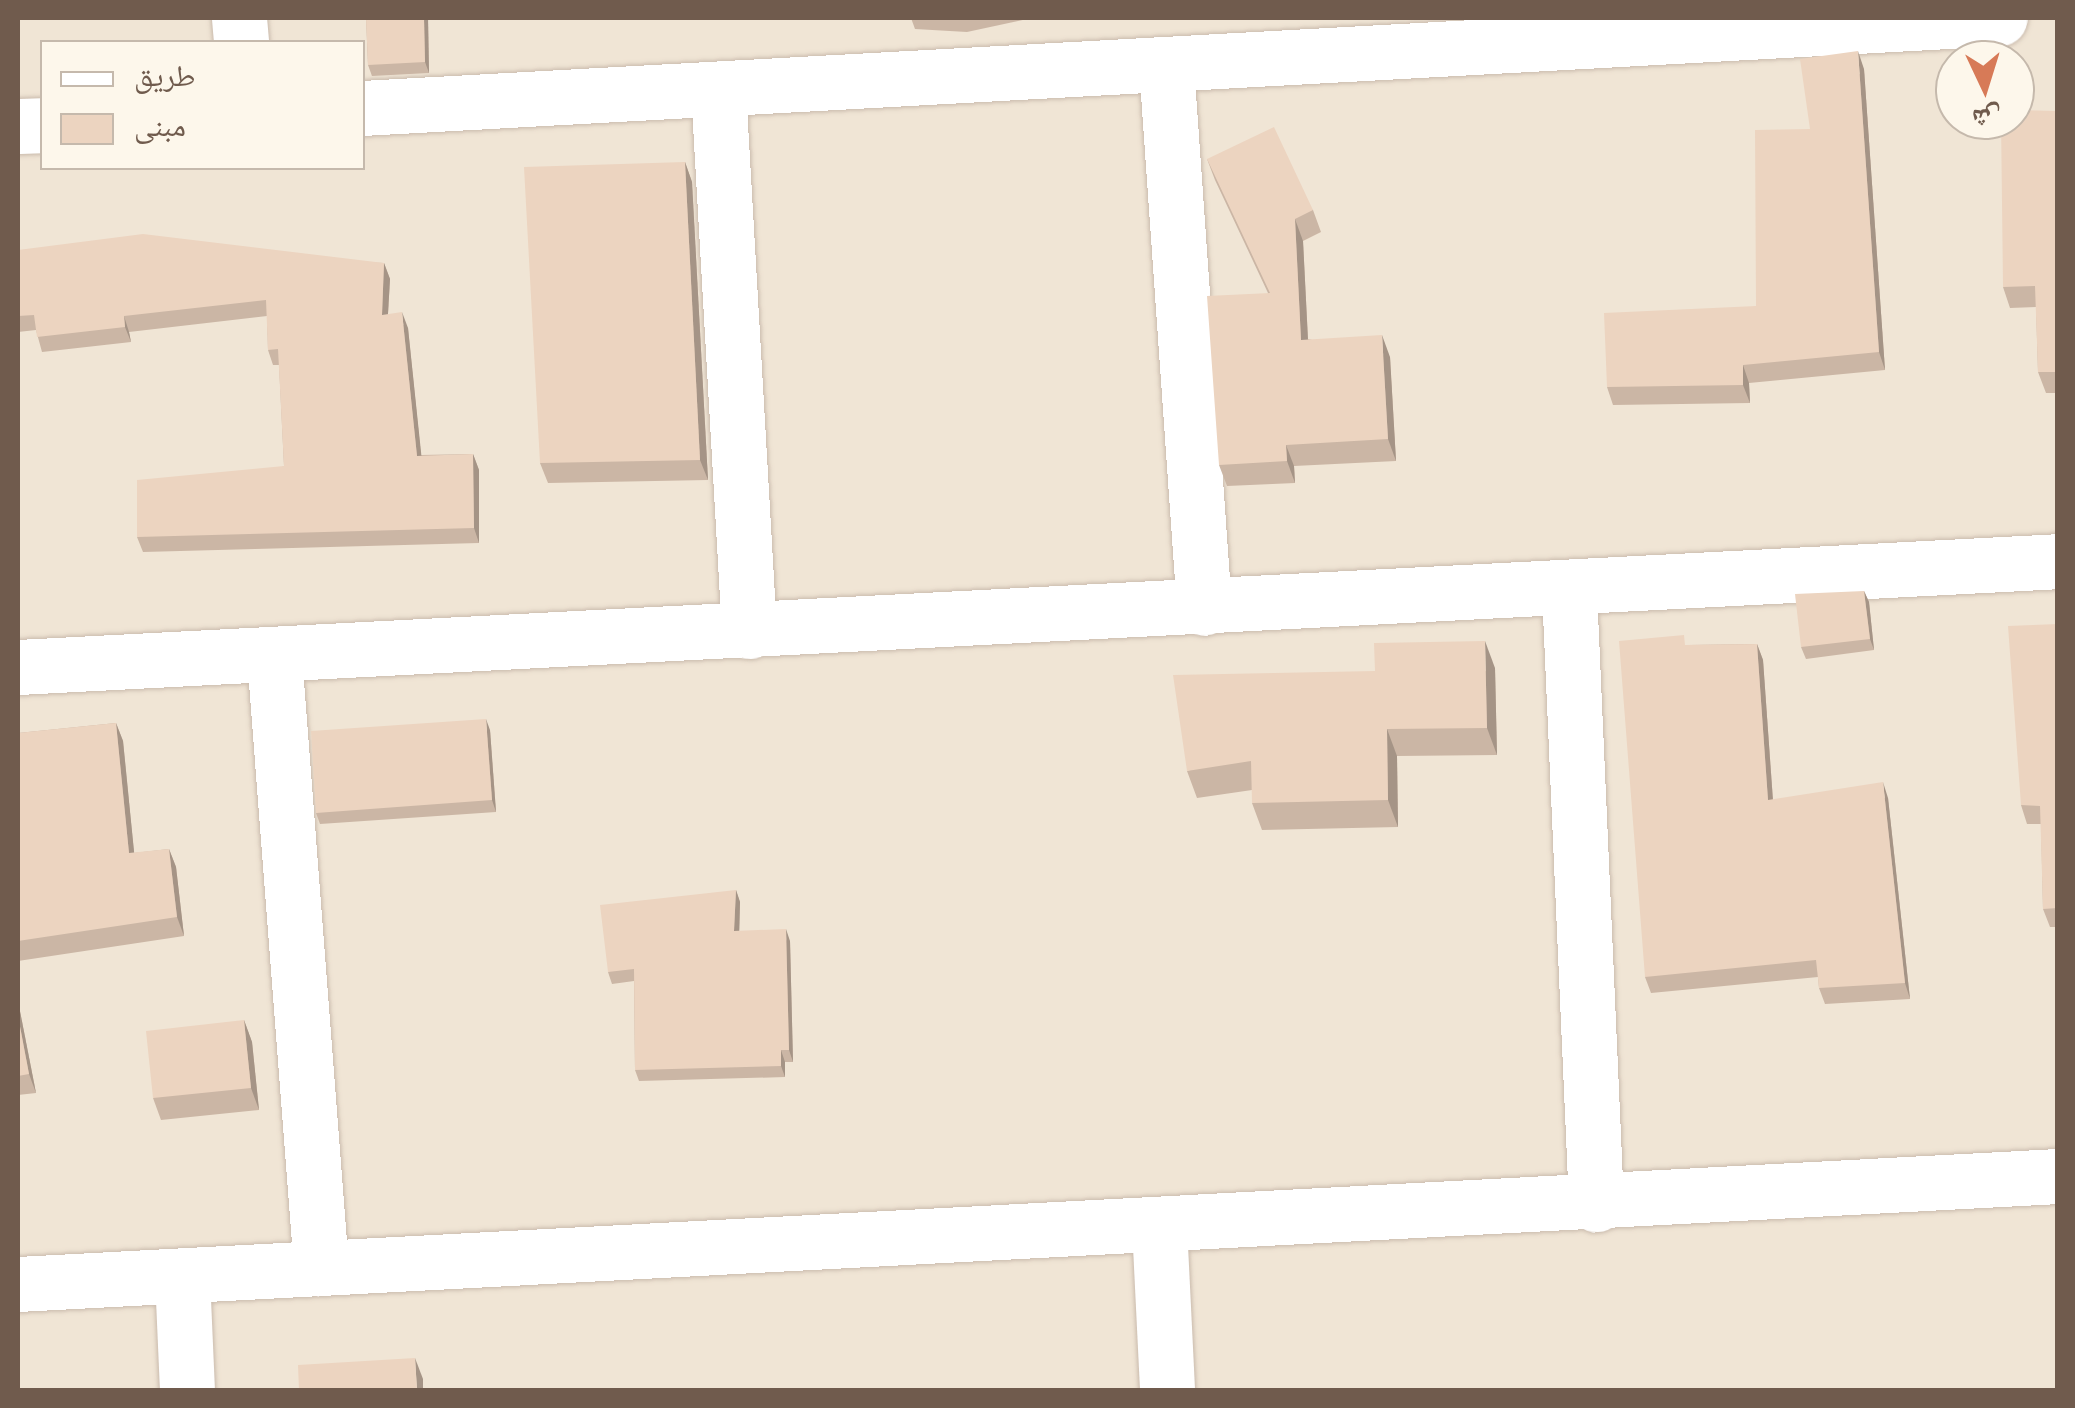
<!DOCTYPE html>
<html>
<head>
<meta charset="utf-8">
<style>
	body { margin:0 }
	#map { position:relative; width:2075px; height:1408px; overflow:hidden; background:#faf3e5; font-family:Jost,"Noto Naskh Arabic",sans-serif }
	div>[style] { position:absolute }
	[style*='--x'] { left:calc(var(--x)*1px); top:calc(var(--y)*1px); width:calc(var(--w)*1px); rotate:calc(var(--a)*1deg) }
	.residential>* { inset:0; background:#f0e5d5 }
	.roads { filter:drop-shadow(0 0 2px #cabbad) drop-shadow(0 0 2px #cabbad) }
	.minor>* { height:55px; margin:-27.5px; padding:0 27.5px; transform-origin:27.5px; border-radius:27.5px; background:#fff }
	.wall>* { inset:0; background:#cbb6a5 }
	.shaded-wall>* { inset:0; background:#a59486 }
	.building>* { inset:0; background:#ecd4c0 }
	span { translate:-50% -50%; white-space:nowrap; text-align:center; line-height:1.15; -webkit-text-stroke:10px #fdf7eb; paint-order:stroke }
	.frame { position:absolute; inset:0; border:20px solid #705b4d; pointer-events:none }
	.legend { position:absolute; left:40px; top:40px; width:325px; height:130px; box-sizing:border-box; background:#fdf7eb; border:2px solid #c5b9ac; margin:0; padding:12px 18px; list-style:none; font-size:30px; color:#705b4d }
	.legend li { display:flex; align-items:center; gap:20px; height:50px }
	.legend b { width:50px; border:2px solid #c5b9ac }
	.north { position:absolute; left:1935px; top:40px; width:100px; height:100px; box-sizing:border-box; background:#fdf7eb; border:2px solid #c5b9ac; border-radius:50%; rotate:176deg; font-size:28px; font-weight:700; line-height:40px; text-align:center; color:#705b4d }
	.north::after { content:''; display:block; margin:auto; width:35px; height:45px; background:#d77a57; clip-path:polygon(50% 0,100% 100%,50% 72%,0 100%) }
</style>
</head>
<body>
<div id="map">
	<div class="residential">
		<div style="clip-path:polygon(evenodd,18px 18px,2057px 18px,2057px 1390px,18px 1390px,18px 18px,42px 42px,362px 42px,362px 168px,42px 168px,42px 42px,18px 18px,1955px 60px,2015px 60px,2015px 120px,1955px 120px,1955px 60px)"></div>
	</div>
	<div class="roads">
		<div class="minor">
			<div style="--x:239;--y:18;--w:24;--a:85"></div>
			<div style="--x:1166;--y:65;--w:544;--a:86"></div>
			<div style="--x:718;--y:89;--w:543;--a:86.73"></div>
			<div style="--x:362;--y:108;--w:1640;--a:-3.14"></div>
			<div style="--x:18;--y:126;--w:24;--a:-2"></div>
			<div style="--x:1569;--y:590;--w:615;--a:87.48"></div>
			<div style="--x:274;--y:656;--w:614;--a:85.61"></div>
			<div style="--x:18;--y:667;--w:2043;--a:-2.97"></div>
			<div style="--x:1159;--y:1225;--w:165;--a:87.2"></div>
			<div style="--x:182;--y:1276;--w:114;--a:87.5"></div>
			<div style="--x:18;--y:1284;--w:2043;--a:-3.03"></div>
		</div>
	</div>
	<div class="wall">
		<div style="clip-path:polygon(366px 18px,428px 18px,429px 73px,372px 76px,368px 65px)"></div>
		<div style="clip-path:polygon(911px 18px,1032px 18px,967px 32px,915px 29px)"></div>
		<div style="clip-path:polygon(1864px 69px,1885px 370px,1749px 383px,1750px 403px,1613px 405px,1607px 387px,1756px 306px,1810px 129px)"></div>
		<div style="clip-path:polygon(2058px 111px,2058px 393px,2046px 393px,2038px 372px,2036px 307px,2010px 308px,2003px 287px)"></div>
		<div style="clip-path:polygon(1207px 159px,1313px 210px,1321px 232px,1303px 241px,1308px 339px,1390px 357px,1396px 461px,1294px 466px,1295px 483px,1227px 486px,1219px 465px,1268px 293px,1215px 180px)"></div>
		<div style="clip-path:polygon(685px 162px,692px 182px,708px 480px,548px 483px,540px 463px)"></div>
		<div style="clip-path:polygon(18px 250px,384px 263px,390px 279px,388px 314px,408px 328px,421px 455px,473px 454px,479px 470px,479px 543px,143px 552px,137px 537px,284px 466px,279px 365px,273px 365px,268px 350px,267px 316px,129px 332px,131px 342px,42px 352px,36px 330px,18px 332px)"></div>
		<div style="clip-path:polygon(1864px 591px,1869px 602px,1874px 650px,1806px 659px,1801px 647px)"></div>
		<div style="clip-path:polygon(2058px 624px,2058px 927px,2050px 927px,2043px 909px,2041px 824px,2027px 824px,2021px 805px)"></div>
		<div style="clip-path:polygon(1757px 644px,1763px 660px,1773px 800px,1888px 798px,1910px 999px,1825px 1004px,1819px 988px,1818px 977px,1651px 993px,1645px 977px,1688px 645px)"></div>
		<div style="clip-path:polygon(1495px 668px,1497px 755px,1397px 756px,1398px 827px,1262px 830px,1252px 803px,1252px 790px,1197px 798px,1187px 771px)"></div>
		<div style="clip-path:polygon(116px 723px,123px 741px,134px 853px,169px 849px,176px 867px,184px 936px,18px 961px,18px 733px)"></div>
		<div style="clip-path:polygon(490px 730px,496px 812px,320px 824px,316px 813px)"></div>
		<div style="clip-path:polygon(736px 890px,740px 902px,739px 931px,790px 941px,793px 1062px,785px 1062px,785px 1077px,639px 1081px,635px 1070px,634px 981px,612px 984px,608px 972px)"></div>
		<div style="clip-path:polygon(18px 1001px,36px 1093px,18px 1095px)"></div>
		<div style="clip-path:polygon(244px 1020px,252px 1042px,259px 1110px,161px 1120px,153px 1098px)"></div>
	</div>
	<div class="shaded-wall">
		<div style="clip-path:polygon(424px 18px,428px 18px,429px 73px,425px 62px)"></div>
		<div style="clip-path:polygon(1858px 51px,1864px 69px,1885px 370px,1879px 352px)"></div>
		<div style="clip-path:polygon(685px 162px,692px 182px,708px 480px,700px 460px)"></div>
		<div style="clip-path:polygon(1295px 219px,1303px 241px,1309px 361px,1301px 340px)"></div>
		<div style="clip-path:polygon(384px 263px,390px 279px,387px 330px,382px 315px)"></div>
		<div style="clip-path:polygon(402px 312px,408px 328px,423px 471px,417px 456px)"></div>
		<div style="clip-path:polygon(124px 316px,129px 332px,131px 342px,125px 327px)"></div>
		<div style="clip-path:polygon(1382px 335px,1390px 357px,1396px 461px,1388px 439px)"></div>
		<div style="clip-path:polygon(1743px 365px,1749px 383px,1750px 403px,1743px 385px)"></div>
		<div style="clip-path:polygon(1286px 445px,1294px 466px,1295px 483px,1287px 461px)"></div>
		<div style="clip-path:polygon(473px 454px,479px 470px,479px 543px,474px 528px)"></div>
		<div style="clip-path:polygon(1864px 591px,1869px 602px,1874px 650px,1870px 639px)"></div>
		<div style="clip-path:polygon(1485px 641px,1495px 668px,1497px 755px,1487px 728px)"></div>
		<div style="clip-path:polygon(1757px 644px,1763px 660px,1774px 816px,1768px 800px)"></div>
		<div style="clip-path:polygon(486px 719px,490px 730px,496px 812px,492px 800px)"></div>
		<div style="clip-path:polygon(116px 723px,123px 741px,136px 871px,129px 853px)"></div>
		<div style="clip-path:polygon(1387px 729px,1397px 756px,1398px 827px,1388px 800px)"></div>
		<div style="clip-path:polygon(1883px 782px,1888px 798px,1910px 999px,1905px 983px)"></div>
		<div style="clip-path:polygon(169px 849px,176px 867px,184px 936px,177px 917px)"></div>
		<div style="clip-path:polygon(736px 890px,740px 902px,739px 942px,734px 931px)"></div>
		<div style="clip-path:polygon(786px 929px,790px 941px,793px 1062px,789px 1050px)"></div>
		<div style="clip-path:polygon(18px 1001px,36px 1093px,29px 1074px,18px 1016px)"></div>
		<div style="clip-path:polygon(244px 1020px,252px 1042px,259px 1110px,251px 1088px)"></div>
		<div style="clip-path:polygon(781px 1050px,785px 1062px,785px 1077px,781px 1066px)"></div>
		<div style="clip-path:polygon(415px 1358px,423px 1379px,423px 1390px,417px 1390px)"></div>
	</div>
	<div class="building">
		<div style="clip-path:polygon(366px 18px,424px 18px,425px 62px,368px 65px)"></div>
		<div style="clip-path:polygon(1858px 51px,1879px 352px,1743px 365px,1743px 385px,1607px 387px,1604px 313px,1756px 306px,1755px 130px,1810px 129px,1800px 59px)"></div>
		<div style="clip-path:polygon(2015px 110px,2058px 111px,2058px 372px,2038px 372px,2035px 286px,2003px 287px,2001px 120px,2015px 120px)"></div>
		<div style="clip-path:polygon(1274px 127px,1313px 210px,1295px 219px,1301px 340px,1382px 335px,1388px 439px,1286px 445px,1287px 461px,1219px 465px,1207px 296px,1270px 293px,1207px 159px)"></div>
		<div style="clip-path:polygon(685px 162px,700px 460px,540px 463px,524px 167px)"></div>
		<div style="clip-path:polygon(143px 234px,384px 263px,382px 315px,402px 312px,417px 456px,473px 454px,474px 528px,137px 537px,137px 480px,284px 466px,278px 349px,268px 350px,266px 300px,124px 316px,125px 327px,37px 337px,34px 315px,18px 316px,18px 250px)"></div>
		<div style="clip-path:polygon(1864px 591px,1870px 639px,1801px 647px,1795px 594px)"></div>
		<div style="clip-path:polygon(2058px 624px,2058px 908px,2043px 909px,2040px 806px,2021px 805px,2008px 626px)"></div>
		<div style="clip-path:polygon(1684px 635px,1685px 645px,1757px 644px,1768px 800px,1883px 782px,1905px 983px,1819px 988px,1816px 960px,1645px 977px,1619px 641px)"></div>
		<div style="clip-path:polygon(1485px 641px,1487px 728px,1387px 729px,1388px 800px,1252px 803px,1251px 761px,1187px 771px,1173px 675px,1375px 671px,1374px 643px)"></div>
		<div style="clip-path:polygon(486px 719px,492px 800px,316px 813px,311px 731px)"></div>
		<div style="clip-path:polygon(116px 723px,129px 853px,169px 849px,177px 917px,18px 941px,18px 733px)"></div>
		<div style="clip-path:polygon(736px 890px,734px 931px,786px 929px,789px 1050px,781px 1050px,781px 1066px,635px 1070px,634px 969px,608px 972px,600px 905px)"></div>
		<div style="clip-path:polygon(18px 1016px,29px 1074px,18px 1076px)"></div>
		<div style="clip-path:polygon(244px 1020px,251px 1088px,153px 1098px,146px 1031px)"></div>
		<div style="clip-path:polygon(415px 1358px,417px 1390px,299px 1390px,298px 1365px)"></div>
	</div>
	<div class="frame"></div>
	<ul class="legend">
	<li><b style="height:12px;background:#fff"></b>طريق</li>
	<li><b style="height:28px;background:#ecd4c0"></b>مبنى</li>
	</ul>
	<div class="north">ش</div>
</div>
</body>
</html>
